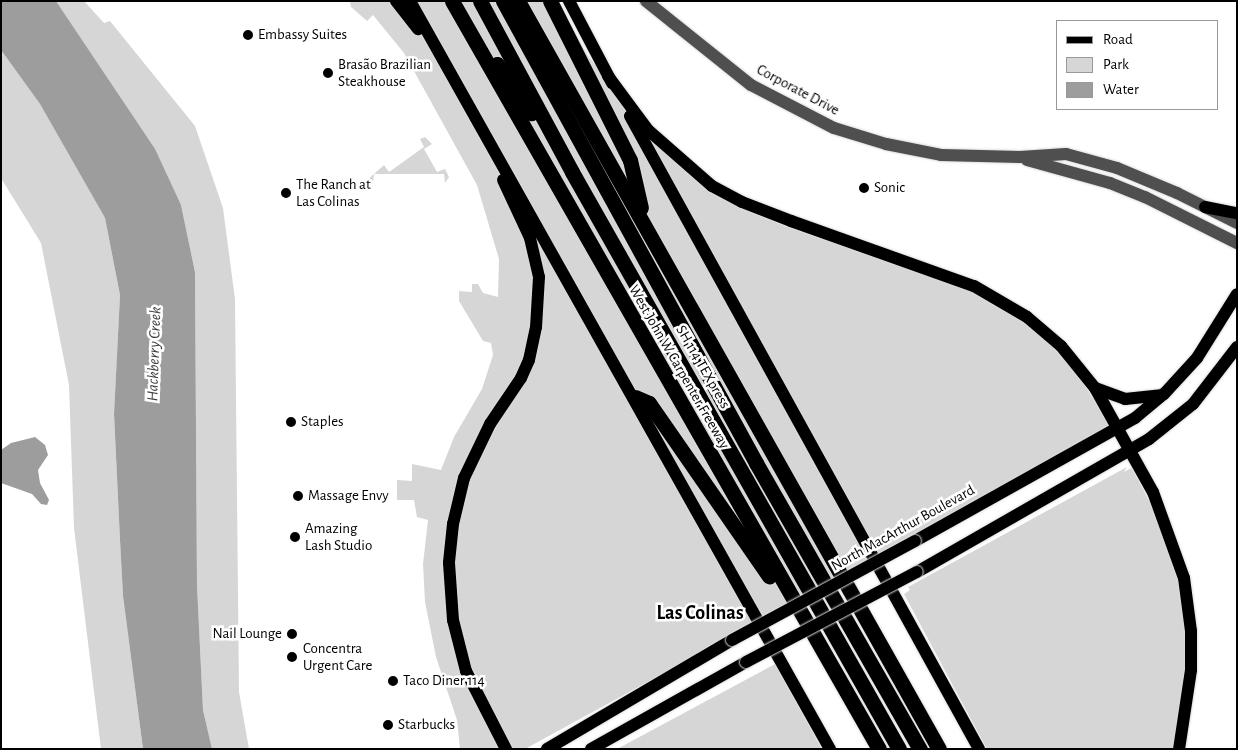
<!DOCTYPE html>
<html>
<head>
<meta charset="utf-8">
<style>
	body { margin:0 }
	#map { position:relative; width:1238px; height:750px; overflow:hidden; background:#fff; font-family:"Alegreya Sans",sans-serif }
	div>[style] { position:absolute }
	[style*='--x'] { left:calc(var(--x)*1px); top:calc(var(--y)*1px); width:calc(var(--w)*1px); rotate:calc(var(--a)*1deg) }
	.green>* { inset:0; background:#d6d6d6 }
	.water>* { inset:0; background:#9d9d9d }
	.roads { filter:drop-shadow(0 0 1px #dbdbdb) drop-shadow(0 0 1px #dbdbdb) }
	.minor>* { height:12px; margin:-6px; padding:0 6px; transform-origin:6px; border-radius:6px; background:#4f4f4f }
	.major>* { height:12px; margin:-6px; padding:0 6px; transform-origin:6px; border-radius:6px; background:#000 }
	.highway>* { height:15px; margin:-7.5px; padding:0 7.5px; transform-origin:7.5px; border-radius:7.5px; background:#000 }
	.bridges { filter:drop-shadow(0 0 1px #dbdbdb) drop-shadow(0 0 1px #dbdbdb) }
	.major-bridge>* { height:12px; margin:-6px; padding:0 6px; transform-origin:6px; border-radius:6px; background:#000 }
	.dots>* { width:14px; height:14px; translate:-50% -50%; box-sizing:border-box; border:2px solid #fff; border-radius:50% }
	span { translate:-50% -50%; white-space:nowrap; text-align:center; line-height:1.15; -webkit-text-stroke:5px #fff; paint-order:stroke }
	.poi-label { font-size:15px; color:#000 }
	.left { translate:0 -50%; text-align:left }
	.right { translate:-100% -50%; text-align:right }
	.street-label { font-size:15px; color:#000 }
	.water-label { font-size:16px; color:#3e3e3e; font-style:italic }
	.district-label { font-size:20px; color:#000; font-weight:700 }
	.frame { position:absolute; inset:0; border:2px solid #000; pointer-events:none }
	.legend { position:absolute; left:1056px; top:20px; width:162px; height:90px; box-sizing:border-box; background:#fff; border:1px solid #999; margin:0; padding:6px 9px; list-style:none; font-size:15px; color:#000 }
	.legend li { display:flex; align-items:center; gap:10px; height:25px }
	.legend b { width:25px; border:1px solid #999 }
</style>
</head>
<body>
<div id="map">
	<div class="green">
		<div style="clip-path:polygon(56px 1px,84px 1px,104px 23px,110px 21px,195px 126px,223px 208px,235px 299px,239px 692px,249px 749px,212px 749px,203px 710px,197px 585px,195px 272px,181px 205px,120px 97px)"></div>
		<div style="clip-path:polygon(350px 1px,557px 1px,588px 56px,671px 156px,714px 192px,740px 208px,796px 230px,977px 290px,1060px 347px,1112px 428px,525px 749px,460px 749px,457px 720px,436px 657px,425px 602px,423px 564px,428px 520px,417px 517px,414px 500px,397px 500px,397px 480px,412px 481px,412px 464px,441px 470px,454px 437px,482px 389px,493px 355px,491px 343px,483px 341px,459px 301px,459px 291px,472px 292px,472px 284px,478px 284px,483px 293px,498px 297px,499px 259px,477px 185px,404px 53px,373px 15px,367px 21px,351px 7px)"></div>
		<div style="clip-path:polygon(1px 50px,40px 104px,105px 218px,120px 295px,114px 414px,120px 540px,123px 596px,143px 749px,101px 749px,74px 528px,69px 385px,41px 243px,1px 178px)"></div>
		<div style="clip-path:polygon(425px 137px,432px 144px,424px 149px,437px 172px,445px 169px,449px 177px,445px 183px,444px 174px,374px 174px,373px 183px,365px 182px,384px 165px,389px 172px,424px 147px,420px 139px)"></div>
		<div style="clip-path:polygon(1127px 467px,1124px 472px,1131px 468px,1134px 472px,1156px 514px,1180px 587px,1185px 618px,1185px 691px,1174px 749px,987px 749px,904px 594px,910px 590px,908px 587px)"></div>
		<div style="clip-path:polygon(775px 664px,822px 749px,617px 749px)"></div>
	</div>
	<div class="water">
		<div style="clip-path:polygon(1px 1px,56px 1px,155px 149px,181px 205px,195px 272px,197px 585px,203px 710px,212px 749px,143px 749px,123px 596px,120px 540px,114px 414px,120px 295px,105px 218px,40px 104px,1px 50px)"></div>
		<div style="clip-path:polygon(35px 437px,45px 445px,48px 455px,38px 470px,40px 483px,49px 500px,47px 505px,41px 504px,32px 494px,1px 483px,1px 450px,11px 443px)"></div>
	</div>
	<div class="roads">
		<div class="minor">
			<div style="--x:646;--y:1;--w:134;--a:38.7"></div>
			<div style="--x:751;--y:85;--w:93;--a:27.4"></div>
			<div style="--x:834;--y:128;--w:54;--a:17.1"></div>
			<div style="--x:886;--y:144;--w:56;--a:11.3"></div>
			<div style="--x:941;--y:155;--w:79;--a:1.5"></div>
			<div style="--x:1020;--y:157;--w:46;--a:-3.7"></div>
			<div style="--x:1066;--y:154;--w:53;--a:15.4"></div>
			<div style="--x:1117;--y:168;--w:65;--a:22.6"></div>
			<div style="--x:1177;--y:193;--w:67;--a:26.6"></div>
			<div style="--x:1027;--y:160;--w:86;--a:15.5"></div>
			<div style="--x:1110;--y:183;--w:38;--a:22"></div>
			<div style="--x:1145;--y:197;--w:103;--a:26.6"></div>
		</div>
		<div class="major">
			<div style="--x:396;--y:1;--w:36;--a:52"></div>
			<div style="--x:410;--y:1;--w:858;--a:60.69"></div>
			<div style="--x:569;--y:1;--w:93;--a:62.3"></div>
			<div style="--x:608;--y:76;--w:67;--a:53.5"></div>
			<div style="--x:648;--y:130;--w:85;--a:41.2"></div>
			<div style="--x:712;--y:186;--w:34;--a:28"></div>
			<div style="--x:742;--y:202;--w:53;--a:21.2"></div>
			<div style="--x:791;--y:221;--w:194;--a:19.6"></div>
			<div style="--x:974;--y:286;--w:61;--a:30.3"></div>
			<div style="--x:1027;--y:317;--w:45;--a:40.5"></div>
			<div style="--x:1061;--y:346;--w:54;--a:51"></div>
			<div style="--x:1095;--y:388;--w:119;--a:60.9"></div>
			<div style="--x:1153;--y:492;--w:91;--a:70.2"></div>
			<div style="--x:1184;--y:578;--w:53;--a:82.5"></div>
			<div style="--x:1191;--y:631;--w:39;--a:90"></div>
			<div style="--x:1191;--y:670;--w:80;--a:98.6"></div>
			<div style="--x:630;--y:116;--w:723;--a:61.13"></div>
			<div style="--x:503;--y:180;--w:64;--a:65"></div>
			<div style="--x:530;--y:238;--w:40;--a:77"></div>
			<div style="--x:539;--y:277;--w:50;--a:93.4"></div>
			<div style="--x:536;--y:327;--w:34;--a:102"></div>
			<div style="--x:529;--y:360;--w:20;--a:114"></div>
			<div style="--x:521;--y:378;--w:55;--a:124"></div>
			<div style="--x:490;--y:424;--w:60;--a:115.7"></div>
			<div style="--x:464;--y:478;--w:47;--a:103.4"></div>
			<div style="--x:453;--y:524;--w:39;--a:96"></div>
			<div style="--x:449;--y:563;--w:57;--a:86"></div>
			<div style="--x:453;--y:620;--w:53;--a:75.7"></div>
			<div style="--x:466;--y:671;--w:88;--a:62.9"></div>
			<div style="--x:1205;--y:207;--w:33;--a:11"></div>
			<div style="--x:1095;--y:388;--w:32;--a:20"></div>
			<div style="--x:1125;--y:399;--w:36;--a:-6"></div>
			<div style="--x:915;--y:541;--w:252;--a:-29.2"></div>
			<div style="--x:1135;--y:418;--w:38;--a:-40"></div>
			<div style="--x:1164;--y:394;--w:49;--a:-47.5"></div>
			<div style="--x:1197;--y:358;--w:75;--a:-58"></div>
			<div style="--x:917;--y:572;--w:267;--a:-29.8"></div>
			<div style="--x:1149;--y:439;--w:56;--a:-38.5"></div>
			<div style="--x:1193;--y:404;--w:72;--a:-52.3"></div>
			<div style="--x:547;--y:749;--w:215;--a:-30.5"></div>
			<div style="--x:591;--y:749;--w:178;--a:-29.3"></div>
		</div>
		<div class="highway">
			<div style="--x:452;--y:1;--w:861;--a:60.28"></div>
			<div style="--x:480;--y:1;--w:194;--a:61.7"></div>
			<div style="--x:572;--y:172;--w:663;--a:60.46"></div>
			<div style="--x:503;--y:1;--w:527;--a:61.29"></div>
			<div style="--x:756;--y:463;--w:330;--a:60.2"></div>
			<div style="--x:518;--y:1;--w:858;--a:60.63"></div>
			<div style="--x:550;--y:1;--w:178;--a:63.3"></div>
			<div style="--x:630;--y:160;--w:49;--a:77.1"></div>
			<div style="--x:497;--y:64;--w:60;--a:55.2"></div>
			<div style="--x:635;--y:397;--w:15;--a:23"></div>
			<div style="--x:649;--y:403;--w:211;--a:55.3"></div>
		</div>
	</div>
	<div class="bridges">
		<div class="major-bridge">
			<div style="--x:732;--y:640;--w:208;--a:-28.4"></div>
			<div style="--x:746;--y:662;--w:193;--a:-27.8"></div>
		</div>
	</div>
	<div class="dots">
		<div style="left:248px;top:35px;background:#000"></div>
		<div style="left:328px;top:73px;background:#000"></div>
		<div style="left:864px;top:188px;background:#000"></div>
		<div style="left:286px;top:193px;background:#000"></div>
		<div style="left:291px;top:422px;background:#000"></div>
		<div style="left:298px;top:496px;background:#000"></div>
		<div style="left:295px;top:537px;background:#000"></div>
		<div style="left:292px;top:634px;background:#000"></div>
		<div style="left:292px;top:657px;background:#000"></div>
		<div style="left:393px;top:681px;background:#000"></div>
		<div style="left:388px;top:725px;background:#000"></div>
	</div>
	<div class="poi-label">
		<span class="left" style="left:258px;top:35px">Embassy Suites</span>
		<span class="left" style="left:338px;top:73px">Brasão Brazilian<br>Steakhouse</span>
		<span class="left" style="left:296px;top:193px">The Ranch at<br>Las Colinas</span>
		<span class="left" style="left:874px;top:188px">Sonic</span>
		<span class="left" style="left:301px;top:422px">Staples</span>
		<span class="left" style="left:308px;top:496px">Massage Envy</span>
		<span class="left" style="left:305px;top:537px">Amazing<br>Lash Studio</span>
		<span class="right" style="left:282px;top:634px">Nail Lounge</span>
		<span class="left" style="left:303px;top:657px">Concentra<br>Urgent Care</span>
		<span class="left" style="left:403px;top:681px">Taco Diner 114</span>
		<span class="left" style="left:398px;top:725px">Starbucks</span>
	</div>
	<div class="street-label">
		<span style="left:798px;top:90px;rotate:28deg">Corporate Drive</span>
		<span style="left:679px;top:367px;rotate:60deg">West John W Carpenter Freeway</span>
		<span style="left:703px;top:367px;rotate:60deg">SH 114 TEXpress</span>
		<span style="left:903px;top:528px;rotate:-29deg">North MacArthur Boulevard</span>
	</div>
	<div class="water-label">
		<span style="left:154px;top:354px;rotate:-88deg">Hackberry Creek</span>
	</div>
	<div class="district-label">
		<span style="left:700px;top:613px">Las Colinas</span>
	</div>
	<div class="frame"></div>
	<ul class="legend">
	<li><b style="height:6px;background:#000"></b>Road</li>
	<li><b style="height:14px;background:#d6d6d6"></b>Park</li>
	<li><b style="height:14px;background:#9d9d9d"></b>Water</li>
	</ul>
</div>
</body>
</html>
